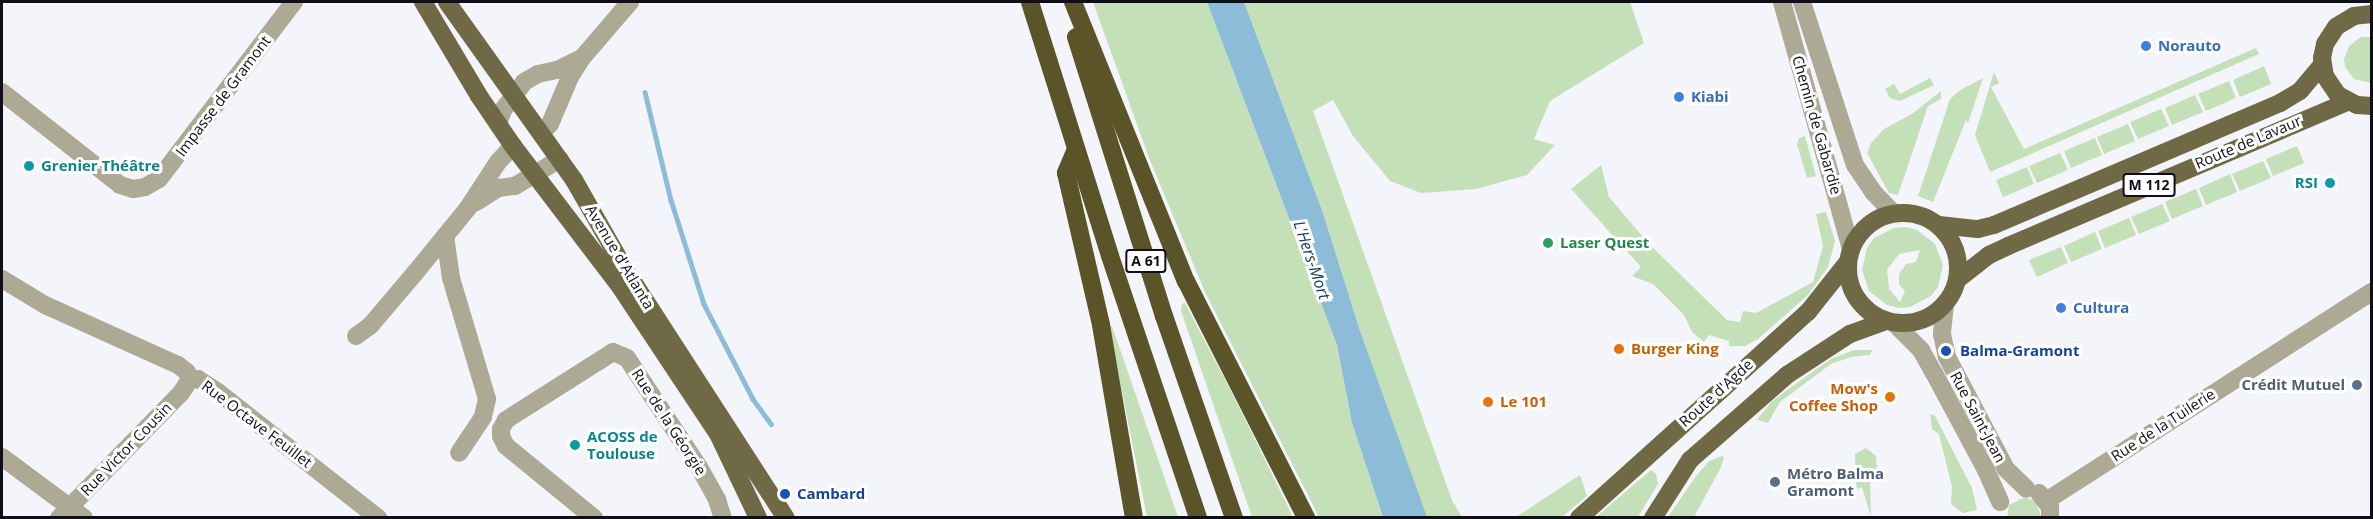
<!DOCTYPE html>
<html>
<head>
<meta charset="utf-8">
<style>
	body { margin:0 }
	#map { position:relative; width:2373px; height:519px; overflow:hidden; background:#f4f4fb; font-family:"Open Sans",sans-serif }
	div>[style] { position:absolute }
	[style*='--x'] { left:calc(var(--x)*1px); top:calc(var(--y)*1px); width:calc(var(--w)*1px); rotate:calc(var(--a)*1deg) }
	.green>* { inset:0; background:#c4e0b9 }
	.water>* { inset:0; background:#8cbcd7 }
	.stream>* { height:4.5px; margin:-2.25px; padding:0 2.25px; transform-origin:2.25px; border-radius:2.25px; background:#8cbcd7 }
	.minor>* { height:18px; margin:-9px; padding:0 9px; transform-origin:9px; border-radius:9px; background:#aca995 }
	.major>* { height:18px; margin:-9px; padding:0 9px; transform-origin:9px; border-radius:9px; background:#6f6a45 }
	.major>.ring { margin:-9px; padding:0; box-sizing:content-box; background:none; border:18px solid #6f6a45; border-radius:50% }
	.highway>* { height:18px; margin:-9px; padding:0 9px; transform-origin:9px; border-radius:9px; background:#5a5428 }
	.dots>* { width:16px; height:16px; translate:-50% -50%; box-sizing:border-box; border:3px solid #fff; border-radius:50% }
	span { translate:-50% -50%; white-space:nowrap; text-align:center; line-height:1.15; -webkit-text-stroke:6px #fff; paint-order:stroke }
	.shield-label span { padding:2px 4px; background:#fff; border:2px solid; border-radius:4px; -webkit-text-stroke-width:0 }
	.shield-label { font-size:14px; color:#100e19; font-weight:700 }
	.shop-label { font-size:15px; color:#366cbe; font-weight:700 }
	.left { translate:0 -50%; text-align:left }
	.street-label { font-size:15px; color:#100e19 }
	.culture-label { font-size:15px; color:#0d838f; font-weight:700 }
	.right { translate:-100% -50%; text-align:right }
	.leisure-label { font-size:15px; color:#27864d; font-weight:700 }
	.food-label { font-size:15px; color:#c56008; font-weight:700 }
	.transit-label { font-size:15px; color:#164399; font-weight:700 }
	.service-label { font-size:15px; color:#4e5e75; font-weight:700 }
	.water-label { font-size:16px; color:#133b4e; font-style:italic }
	.frame { position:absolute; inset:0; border:3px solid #100e19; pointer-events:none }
</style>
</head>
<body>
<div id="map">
	<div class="green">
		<div style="clip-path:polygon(1093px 2px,1207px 2px,1337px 345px,1352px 423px,1383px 517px,1319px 517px,1205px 292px,1149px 158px)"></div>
		<div style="clip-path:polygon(1244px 2px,1630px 2px,1644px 43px,1550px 101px,1534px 139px,1555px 145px,1527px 175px,1476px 189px,1421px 193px,1390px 181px,1353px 136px,1333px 100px,1313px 111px,1452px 500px,1462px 517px,1427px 517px,1424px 511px,1360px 331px,1323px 213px)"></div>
		<div style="clip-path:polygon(2361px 37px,2371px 37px,2371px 83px,2354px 79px,2345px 67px,2344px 59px,2349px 46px)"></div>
		<div style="clip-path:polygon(2256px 48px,2259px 54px,1990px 172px,1975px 135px,1994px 72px,1999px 83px,1991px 87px,2024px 149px)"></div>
		<div style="clip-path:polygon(2264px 66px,2271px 84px,2240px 97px,2233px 80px)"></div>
		<div style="clip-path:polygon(1930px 78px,1934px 85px,1900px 101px,1890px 98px,1885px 89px,1894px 84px,1900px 94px)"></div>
		<div style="clip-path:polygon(1983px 78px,1968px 123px,1966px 120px,1933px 202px,1918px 196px,1950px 99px,1962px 89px)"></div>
		<div style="clip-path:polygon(2229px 81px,2236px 98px,2206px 111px,2198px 94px)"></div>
		<div style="clip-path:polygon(1941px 91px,1941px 99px,1928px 106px,1898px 195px,1889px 193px,1867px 153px,1871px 143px,1884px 129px,1912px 114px)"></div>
		<div style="clip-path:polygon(2195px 95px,2203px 112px,2172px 125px,2165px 108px)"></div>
		<div style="clip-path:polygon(2161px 109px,2169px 126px,2138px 139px,2130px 122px)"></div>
		<div style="clip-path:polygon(2128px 124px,2135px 141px,2104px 154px,2097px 137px)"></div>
		<div style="clip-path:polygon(1805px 136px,1816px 176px,1807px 178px,1797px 144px,1799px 138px)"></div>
		<div style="clip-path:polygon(2095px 138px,2102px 155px,2071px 168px,2064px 151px)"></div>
		<div style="clip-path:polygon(2297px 146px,2304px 163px,2273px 176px,2266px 159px)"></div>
		<div style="clip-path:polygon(2060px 153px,2068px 170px,2037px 183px,2029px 166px)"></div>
		<div style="clip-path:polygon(2263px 161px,2271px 178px,2240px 191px,2232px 174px)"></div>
		<div style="clip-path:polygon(1601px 165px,1609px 197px,1648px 243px,1727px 320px,1740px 322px,1743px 311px,1756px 313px,1813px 282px,1823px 246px,1816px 214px,1826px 212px,1835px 241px,1828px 267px,1808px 295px,1758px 339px,1745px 346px,1729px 346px,1729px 341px,1709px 335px,1704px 342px,1692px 332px,1684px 315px,1653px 284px,1632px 276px,1641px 267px,1571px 189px)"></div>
		<div style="clip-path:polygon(2027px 167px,2034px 184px,2003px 197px,1996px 180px)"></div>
		<div style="clip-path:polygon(2230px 174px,2237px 192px,2206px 205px,2199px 188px)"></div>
		<div style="clip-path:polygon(2196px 189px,2203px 206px,2172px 219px,2165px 202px)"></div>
		<div style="clip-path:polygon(2162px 204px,2170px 221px,2139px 234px,2131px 217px)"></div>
		<div style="clip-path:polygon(2129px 218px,2136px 235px,2105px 248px,2098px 231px)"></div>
		<div style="clip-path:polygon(evenodd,1906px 227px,1917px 230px,1935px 244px,1943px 265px,1938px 287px,1931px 296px,1910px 307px,1899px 308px,1887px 305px,1869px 291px,1862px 270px,1867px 248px,1874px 238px,1894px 228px,1906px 227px,1920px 250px,1916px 262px,1906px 264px,1899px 274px,1899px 284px,1905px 291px,1900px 302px,1889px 289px,1887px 270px,1899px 254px,1920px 250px)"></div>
		<div style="clip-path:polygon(2095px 232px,2102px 249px,2071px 262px,2064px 246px)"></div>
		<div style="clip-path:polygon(2061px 247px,2068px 263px,2037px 277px,2029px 260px)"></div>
		<div style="clip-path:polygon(1185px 303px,1233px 395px,1293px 517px,1252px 517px,1181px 311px,1182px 304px)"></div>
		<div style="clip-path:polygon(1109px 326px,1112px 326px,1178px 517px,1147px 517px)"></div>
		<div style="clip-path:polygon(1854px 350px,1872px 350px,1870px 355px,1851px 357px,1831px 364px,1780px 402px,1768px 423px,1757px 420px,1771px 402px,1801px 380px,1831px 359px)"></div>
		<div style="clip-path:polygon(1930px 414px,1935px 416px,1972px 488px,1977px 510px,1963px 513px,1951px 504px,1952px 487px,1939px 434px,1932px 429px)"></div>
		<div style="clip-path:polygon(1866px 448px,1876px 456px,1877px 470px,1870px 480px,1871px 516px,1879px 517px,1871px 517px,1862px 487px,1856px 489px,1855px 454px)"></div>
		<div style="clip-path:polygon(1722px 456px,1724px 458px,1720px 469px,1694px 517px,1668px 517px,1696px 476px,1709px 461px)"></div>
		<div style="clip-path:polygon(1651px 470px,1656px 474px,1658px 484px,1638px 517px,1596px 517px)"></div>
		<div style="clip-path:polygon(1580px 475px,1587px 496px,1562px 517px,1516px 517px)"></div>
		<div style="clip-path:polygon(2025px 497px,2036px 502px,2041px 517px,2007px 518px,2009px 505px)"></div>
	</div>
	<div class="water">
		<div style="clip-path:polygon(1207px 2px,1244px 2px,1323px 213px,1360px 331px,1427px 517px,1383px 517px,1352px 423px,1337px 345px)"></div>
	</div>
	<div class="stream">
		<div style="--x:645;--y:92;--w:111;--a:76.5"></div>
		<div style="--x:671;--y:200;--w:109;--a:72.4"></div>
		<div style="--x:704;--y:304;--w:107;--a:62.7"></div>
		<div style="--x:753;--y:399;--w:31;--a:54"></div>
	</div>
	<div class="minor">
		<div style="--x:1782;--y:2;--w:256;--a:74.4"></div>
		<div style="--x:1802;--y:2;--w:171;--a:72"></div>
		<div style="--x:1855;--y:165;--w:32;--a:56"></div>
		<div style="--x:1873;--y:192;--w:30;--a:46"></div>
		<div style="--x:2;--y:92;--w:150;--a:38.2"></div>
		<div style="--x:120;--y:185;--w:14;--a:17"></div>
		<div style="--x:133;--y:189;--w:12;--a:-9"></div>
		<div style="--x:145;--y:187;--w:16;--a:-30"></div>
		<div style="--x:159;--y:179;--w:223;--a:-52.7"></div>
		<div style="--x:498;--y:124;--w:15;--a:-70"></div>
		<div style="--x:503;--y:110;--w:35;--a:-53"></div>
		<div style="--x:524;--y:82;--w:16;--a:-30"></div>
		<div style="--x:538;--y:74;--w:19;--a:-12"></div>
		<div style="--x:557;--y:70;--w:28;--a:-26"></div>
		<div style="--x:541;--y:133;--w:13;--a:-45"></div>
		<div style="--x:550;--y:124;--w:51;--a:-66.9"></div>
		<div style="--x:570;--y:77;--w:22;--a:-58"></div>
		<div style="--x:582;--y:58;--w:74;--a:-49.4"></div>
		<div style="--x:476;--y:202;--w:26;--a:-32"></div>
		<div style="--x:498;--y:188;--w:17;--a:-7"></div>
		<div style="--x:515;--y:186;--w:52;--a:-31"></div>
		<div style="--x:445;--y:236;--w:42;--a:81.9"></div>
		<div style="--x:451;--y:278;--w:126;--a:73.4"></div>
		<div style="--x:487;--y:399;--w:18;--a:103"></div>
		<div style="--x:483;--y:417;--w:43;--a:123.7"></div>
		<div style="--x:2;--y:279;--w:50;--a:31.2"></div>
		<div style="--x:45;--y:305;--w:146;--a:24.3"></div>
		<div style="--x:178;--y:365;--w:11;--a:38"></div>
		<div style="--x:187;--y:372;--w:8;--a:67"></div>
		<div style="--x:1945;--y:304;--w:30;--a:96"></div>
		<div style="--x:1942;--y:334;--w:24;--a:78"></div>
		<div style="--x:1947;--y:357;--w:127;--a:62.2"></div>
		<div style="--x:2006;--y:469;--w:28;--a:44"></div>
		<div style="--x:1895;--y:324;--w:37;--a:45"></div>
		<div style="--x:1921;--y:350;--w:26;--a:61"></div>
		<div style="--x:1934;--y:373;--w:110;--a:61.8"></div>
		<div style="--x:1986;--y:470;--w:35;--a:66"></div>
		<div style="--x:356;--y:336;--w:17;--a:-36"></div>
		<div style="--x:370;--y:326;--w:70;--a:-49.7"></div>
		<div style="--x:415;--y:273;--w:84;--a:-50.8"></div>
		<div style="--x:468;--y:208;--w:55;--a:-56.9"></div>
		<div style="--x:498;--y:162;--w:22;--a:-47"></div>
		<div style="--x:190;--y:379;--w:8;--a:0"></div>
		<div style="--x:198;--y:379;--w:24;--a:33"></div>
		<div style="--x:218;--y:392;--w:204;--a:38.2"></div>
		<div style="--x:2;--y:457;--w:102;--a:36.6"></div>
		<div style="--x:2039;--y:493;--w:18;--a:52"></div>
		<div style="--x:2050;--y:507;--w:11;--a:90"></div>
		<div style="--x:2046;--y:501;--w:387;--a:-32.7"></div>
		<div style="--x:59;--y:518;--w:175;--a:-45.7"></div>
		<div style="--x:181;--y:393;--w:17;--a:-57"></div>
		<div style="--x:594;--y:518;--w:114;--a:-140.7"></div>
		<div style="--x:506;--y:446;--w:11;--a:-117"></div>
		<div style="--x:501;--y:436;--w:7;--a:-90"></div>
		<div style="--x:501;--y:429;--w:10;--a:-61"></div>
		<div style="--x:506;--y:420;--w:127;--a:-32.4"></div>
		<div style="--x:613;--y:352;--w:15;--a:23"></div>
		<div style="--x:627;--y:358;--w:131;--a:56.6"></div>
		<div style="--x:699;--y:467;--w:38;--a:61"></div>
		<div style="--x:717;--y:500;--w:19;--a:72"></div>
	</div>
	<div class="major">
		<div style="--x:423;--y:2;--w:109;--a:59.2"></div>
		<div style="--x:479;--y:96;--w:60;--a:55.8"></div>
		<div style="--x:513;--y:146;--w:178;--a:52.7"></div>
		<div style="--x:621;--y:288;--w:175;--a:56.4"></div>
		<div style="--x:718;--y:434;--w:93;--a:64.5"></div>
		<div style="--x:447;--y:2;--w:219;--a:54.5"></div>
		<div style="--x:574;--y:180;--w:105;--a:60.3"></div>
		<div style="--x:626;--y:271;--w:294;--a:57.1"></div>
		<div style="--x:2372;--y:14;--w:18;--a:174"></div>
		<div style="--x:2354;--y:16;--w:21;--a:149"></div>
		<div style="--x:2336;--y:27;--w:20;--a:123"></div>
		<div style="--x:2325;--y:44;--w:14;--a:102"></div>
		<div style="--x:2322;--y:58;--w:18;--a:81"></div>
		<div style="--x:2325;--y:76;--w:23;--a:56"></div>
		<div style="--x:2338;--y:95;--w:21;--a:28"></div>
		<div style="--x:2357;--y:105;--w:15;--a:4"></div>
		<div class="ring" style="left:1848px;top:213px;width:92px;height:92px"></div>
		<div style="--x:1939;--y:225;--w:39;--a:6"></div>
		<div style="--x:1978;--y:229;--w:16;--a:-14"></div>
		<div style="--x:1994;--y:225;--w:311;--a:-23.1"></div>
		<div style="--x:2280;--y:103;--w:23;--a:-31"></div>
		<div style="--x:2300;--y:91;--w:34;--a:-50"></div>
		<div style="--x:1957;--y:280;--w:41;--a:-38"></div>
		<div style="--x:1989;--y:255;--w:21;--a:-25"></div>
		<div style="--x:2008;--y:246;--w:369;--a:-23"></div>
		<div style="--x:1579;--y:518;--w:308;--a:-42"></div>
		<div style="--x:1808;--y:312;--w:63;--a:-51.5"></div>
		<div style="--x:1653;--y:518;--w:69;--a:-57.5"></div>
		<div style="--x:1690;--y:460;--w:129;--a:-41.2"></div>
		<div style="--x:1787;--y:375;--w:75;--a:-33.1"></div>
		<div style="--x:1850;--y:334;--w:38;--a:-20"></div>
	</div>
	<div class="highway">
		<div style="--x:1030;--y:2;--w:266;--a:72.5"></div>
		<div style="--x:1110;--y:256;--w:276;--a:71.4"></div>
		<div style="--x:1073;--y:2;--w:301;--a:68"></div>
		<div style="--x:1186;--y:281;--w:266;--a:63.1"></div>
		<div style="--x:1076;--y:37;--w:293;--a:72.5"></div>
		<div style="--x:1164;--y:316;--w:214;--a:70.9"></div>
		<div style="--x:1076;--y:149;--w:26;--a:113"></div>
		<div style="--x:1066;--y:173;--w:156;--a:77"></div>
		<div style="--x:1101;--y:325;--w:196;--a:80.3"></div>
	</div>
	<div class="dots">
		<div style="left:2146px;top:46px;background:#3f7fe0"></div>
		<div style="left:1679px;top:97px;background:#3f7fe0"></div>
		<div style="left:29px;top:166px;background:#0f9aa8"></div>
		<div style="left:2330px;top:183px;background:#0f9aa8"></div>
		<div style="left:1548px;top:243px;background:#2e9e5b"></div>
		<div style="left:2061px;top:308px;background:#3f7fe0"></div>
		<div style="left:1619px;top:349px;background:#e8710a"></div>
		<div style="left:1946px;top:351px;background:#1a4fb4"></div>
		<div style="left:2357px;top:385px;background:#5c6f8a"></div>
		<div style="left:1890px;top:397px;background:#e8710a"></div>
		<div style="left:1488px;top:402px;background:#e8710a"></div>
		<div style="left:575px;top:445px;background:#0f9aa8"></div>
		<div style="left:1775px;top:482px;background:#5c6f8a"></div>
		<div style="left:785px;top:494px;background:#1a4fb4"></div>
	</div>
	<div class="shield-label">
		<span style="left:2149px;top:185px">M 112</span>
		<span style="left:1146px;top:261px">A 61</span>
	</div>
	<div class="shop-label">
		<span class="left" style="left:2158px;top:46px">Norauto</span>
		<span class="left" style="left:1691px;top:97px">Kiabi</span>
		<span class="left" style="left:2073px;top:308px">Cultura</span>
	</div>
	<div class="street-label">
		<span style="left:223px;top:96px;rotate:-53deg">Impasse de Gramont</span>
		<span style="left:1817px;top:125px;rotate:74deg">Chemin de Gabardie</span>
		<span style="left:2248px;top:142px;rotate:-23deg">Route de Lavaur</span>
		<span style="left:620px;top:257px;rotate:59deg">Avenue d'Atlanta</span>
		<span style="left:1716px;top:393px;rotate:-42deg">Route d'Agde</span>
		<span style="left:1978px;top:417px;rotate:62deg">Rue Saint-Jean</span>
		<span style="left:669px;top:422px;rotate:57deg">Rue de la Géorgie</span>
		<span style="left:257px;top:424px;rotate:37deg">Rue Octave Feuillet</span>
		<span style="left:2163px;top:425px;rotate:-33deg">Rue de la Tuilerie</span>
		<span style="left:126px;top:449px;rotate:-46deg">Rue Victor Cousin</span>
	</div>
	<div class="culture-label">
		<span class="left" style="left:41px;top:166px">Grenier Théâtre</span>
		<span class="right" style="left:2318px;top:183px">RSI</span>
		<span class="left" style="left:587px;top:445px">ACOSS de<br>Toulouse</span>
	</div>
	<div class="leisure-label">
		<span class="left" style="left:1560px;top:243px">Laser Quest</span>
	</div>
	<div class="food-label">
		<span class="left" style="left:1631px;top:349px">Burger King</span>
		<span class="right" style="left:1878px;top:397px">Mow's<br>Coffee Shop</span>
		<span class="left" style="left:1500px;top:402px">Le 101</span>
	</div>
	<div class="transit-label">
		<span class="left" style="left:1960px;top:351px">Balma-Gramont</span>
		<span class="left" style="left:797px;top:494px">Cambard</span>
	</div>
	<div class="service-label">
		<span class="right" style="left:2345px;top:385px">Crédit Mutuel</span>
		<span class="left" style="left:1787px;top:482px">Métro Balma<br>Gramont</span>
	</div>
	<div class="water-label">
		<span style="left:1312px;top:260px;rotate:71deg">L'Hers-Mort</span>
	</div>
	<div class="frame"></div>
</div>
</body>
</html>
